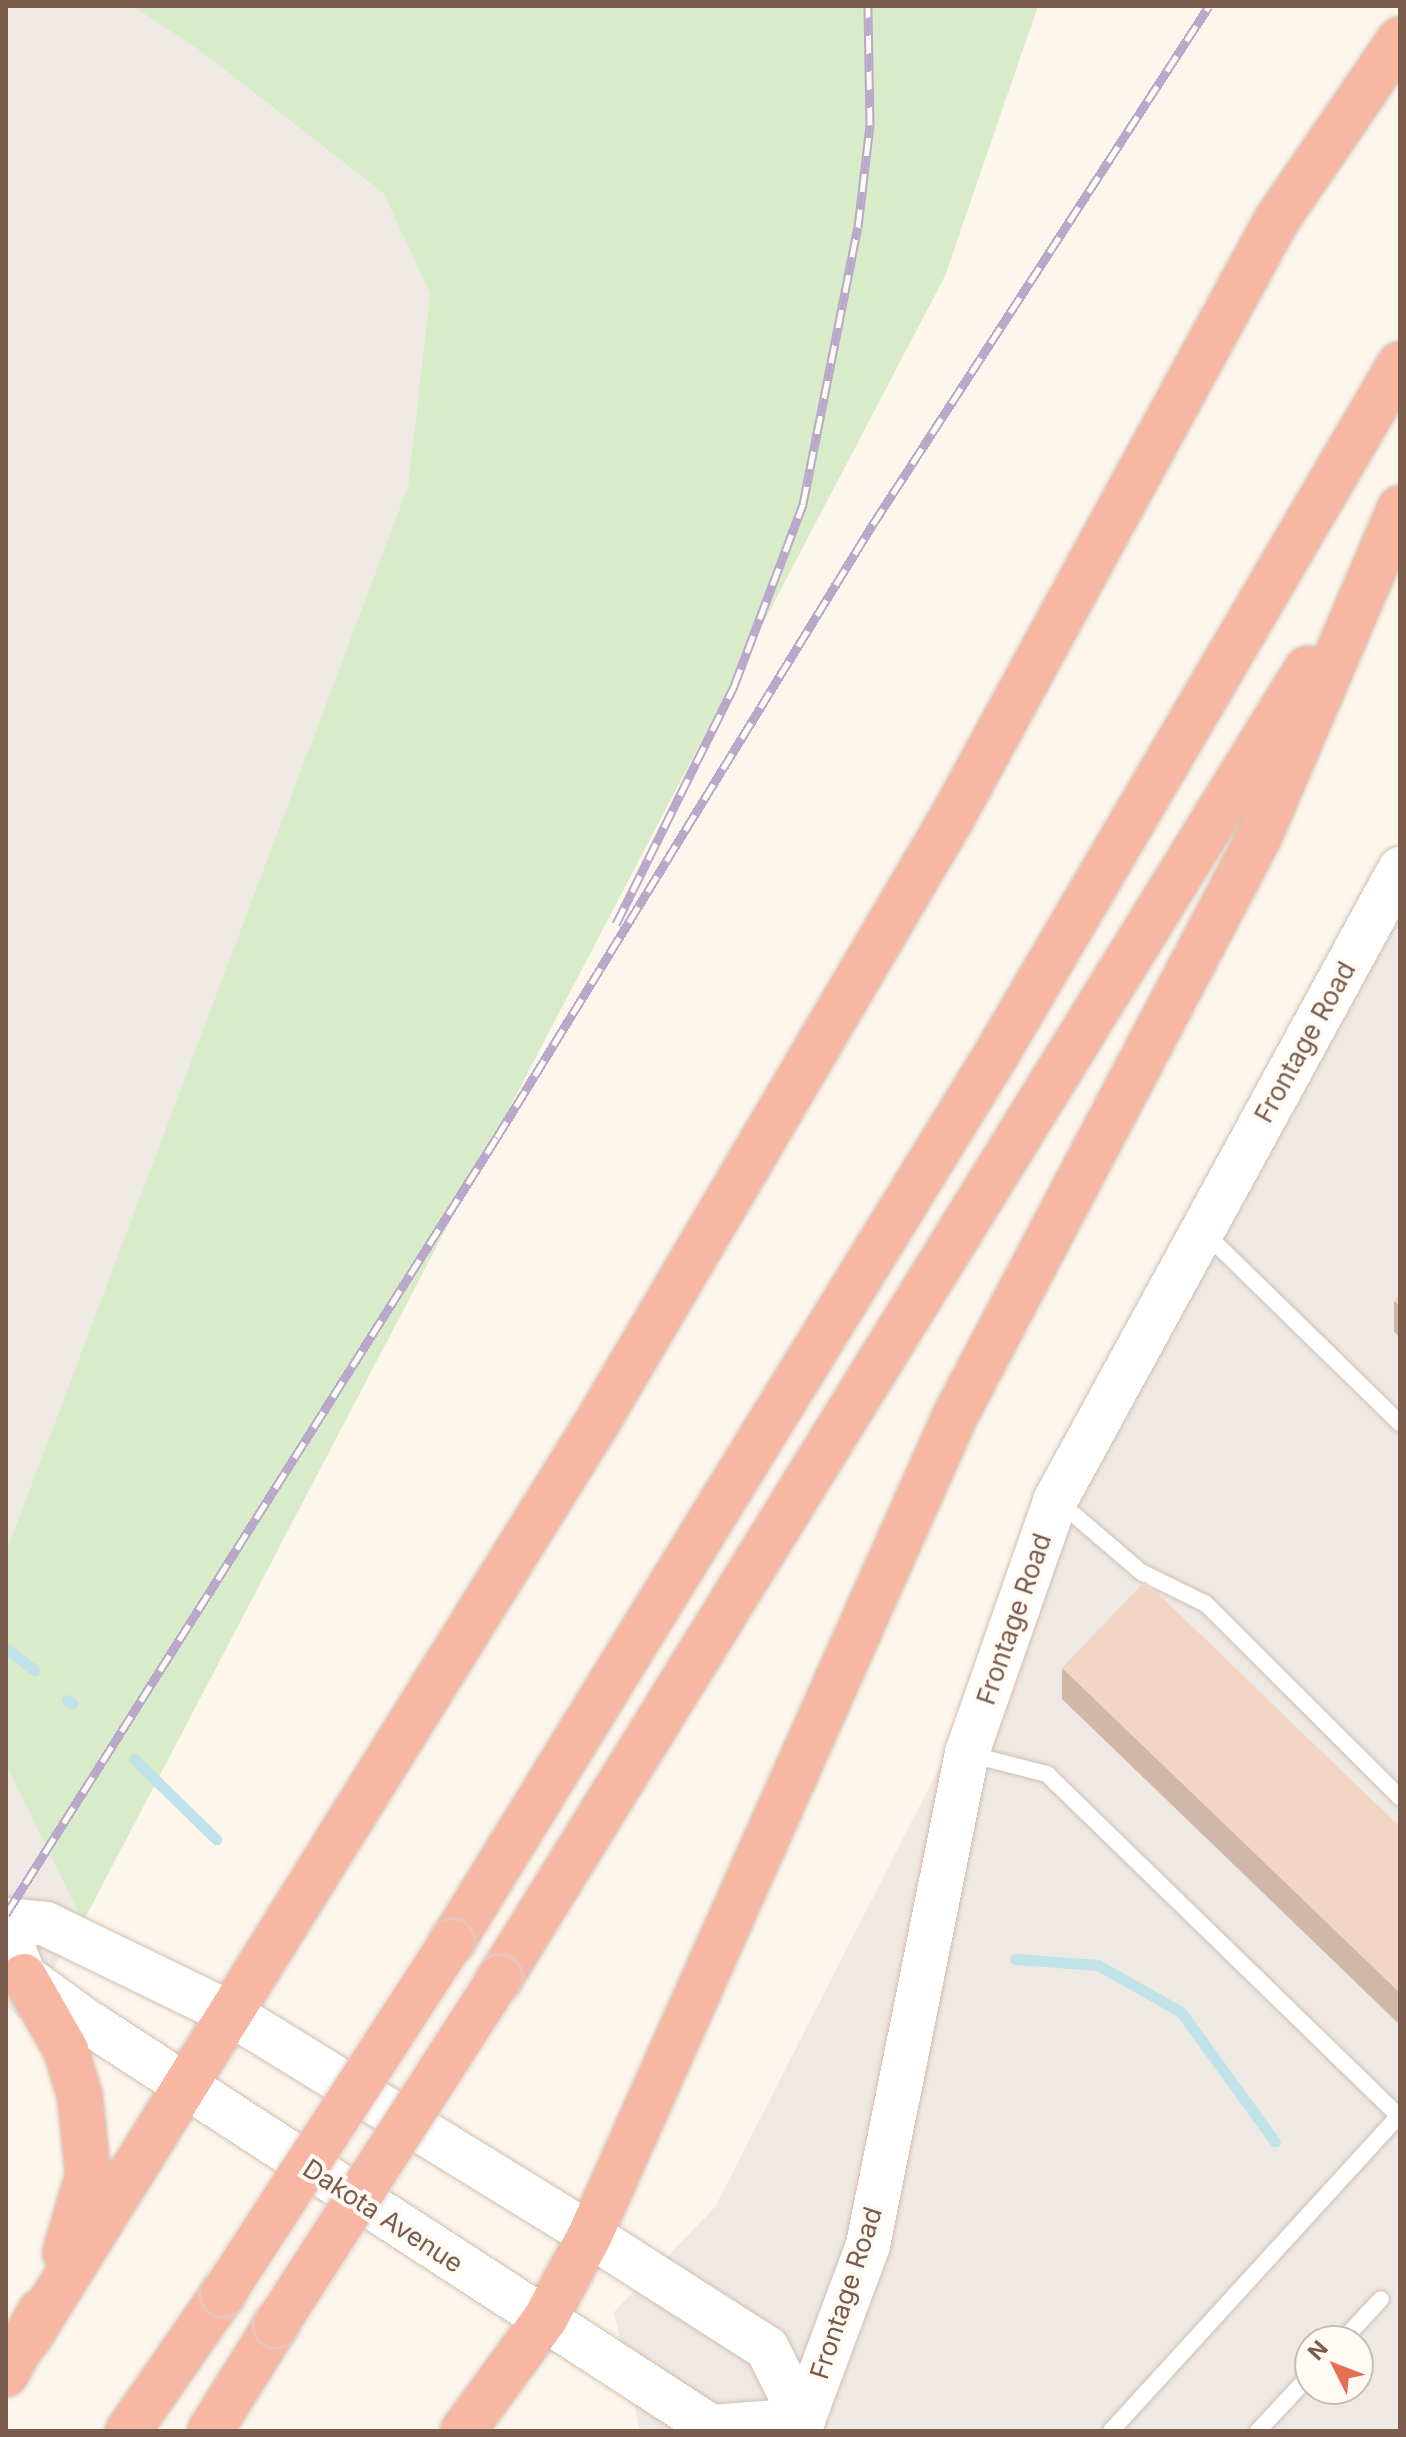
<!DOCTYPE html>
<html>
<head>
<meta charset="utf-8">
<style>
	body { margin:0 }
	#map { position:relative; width:1406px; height:2437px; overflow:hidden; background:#fdf6ec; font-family:Inter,sans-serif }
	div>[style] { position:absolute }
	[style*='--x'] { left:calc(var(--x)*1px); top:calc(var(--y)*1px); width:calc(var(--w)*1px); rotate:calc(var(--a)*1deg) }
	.industrial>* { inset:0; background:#efe9e4 }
	.green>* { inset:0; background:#d8ecc9 }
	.stream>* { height:11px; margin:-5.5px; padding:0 5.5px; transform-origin:5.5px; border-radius:5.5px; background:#bfe3e8 }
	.roads { filter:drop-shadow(0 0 2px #d1beb0) drop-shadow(0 0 2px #d1beb0) }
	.lane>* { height:16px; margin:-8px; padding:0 8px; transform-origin:8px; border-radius:8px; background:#fff }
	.secondary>* { height:44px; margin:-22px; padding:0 22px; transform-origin:22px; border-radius:22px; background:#fff }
	.highway>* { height:44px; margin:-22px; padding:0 22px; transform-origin:22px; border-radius:22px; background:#f7b7a3 }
	.rail>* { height:9px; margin-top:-4.5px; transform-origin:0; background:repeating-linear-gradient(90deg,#fffaf3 0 18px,#b9a8c9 0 36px); box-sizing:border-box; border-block:2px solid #b9a8c9 }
	.bridges { filter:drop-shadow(0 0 2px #dad1cd) drop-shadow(0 0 2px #dad1cd) }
	.highway-bridge>* { height:44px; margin:-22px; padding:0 22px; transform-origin:22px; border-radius:22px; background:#f7b7a3 }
	.wall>* { inset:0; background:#d1b7a8 }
	.building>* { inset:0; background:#f3d5c3 }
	span { translate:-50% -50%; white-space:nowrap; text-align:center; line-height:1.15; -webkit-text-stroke:8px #fffaf3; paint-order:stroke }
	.street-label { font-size:26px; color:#7a5c4d }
	.frame { position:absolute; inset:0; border:8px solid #7a5c4d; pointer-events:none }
	.north { position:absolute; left:1294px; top:2325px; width:80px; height:80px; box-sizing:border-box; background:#fffaf3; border:2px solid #cabbb1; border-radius:50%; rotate:312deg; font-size:22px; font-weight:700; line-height:32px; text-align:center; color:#7a5c4d }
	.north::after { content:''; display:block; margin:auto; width:28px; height:36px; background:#e76f51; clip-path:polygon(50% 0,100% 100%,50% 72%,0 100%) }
</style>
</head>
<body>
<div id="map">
	<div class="industrial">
		<div style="clip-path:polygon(6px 6px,132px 6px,199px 50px,385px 195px,430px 293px,408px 486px,6px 1552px)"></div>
		<div style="clip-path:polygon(evenodd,1400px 912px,1400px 2431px,640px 2431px,614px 2312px,715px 2207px,1038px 1574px,1400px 912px,1310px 2341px,1358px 2341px,1358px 2389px,1310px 2389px,1310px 2341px)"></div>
		<div style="clip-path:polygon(6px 1765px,83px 1922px,20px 2019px,6px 2005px)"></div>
	</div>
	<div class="green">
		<div style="clip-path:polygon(132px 6px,1038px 6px,945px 276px,83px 1922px,6px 1765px,6px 1552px,408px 486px,430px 293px,384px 194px,199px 50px)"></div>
	</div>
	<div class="stream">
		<div style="--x:6;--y:1648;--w:36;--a:38"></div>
		<div style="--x:67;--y:1700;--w:6;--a:31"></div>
		<div style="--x:134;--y:1759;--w:115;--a:44.3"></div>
		<div style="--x:1015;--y:1959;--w:83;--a:4.1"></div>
		<div style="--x:1098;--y:1965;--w:95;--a:29.5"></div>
		<div style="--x:1181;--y:2012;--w:160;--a:54.1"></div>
	</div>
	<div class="roads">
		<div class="lane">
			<div style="--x:1204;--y:1232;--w:274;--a:44.3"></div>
			<div style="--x:1057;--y:1500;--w:111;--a:40.6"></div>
			<div style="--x:1141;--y:1572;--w:72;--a:26.2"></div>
			<div style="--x:1206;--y:1604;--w:274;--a:44.9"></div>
			<div style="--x:969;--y:1754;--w:81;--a:14.4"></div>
			<div style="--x:1047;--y:1774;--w:492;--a:44.2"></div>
			<div style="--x:1342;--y:2341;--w:57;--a:-47.1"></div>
			<div style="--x:1111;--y:2431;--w:427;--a:-47.6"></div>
			<div style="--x:1258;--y:2431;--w:76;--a:-47.1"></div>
		</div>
		<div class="secondary">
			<div style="--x:6;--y:1920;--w:40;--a:5.7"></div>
			<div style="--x:46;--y:1924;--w:208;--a:25.9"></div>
			<div style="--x:233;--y:2015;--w:419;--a:31.6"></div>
			<div style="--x:590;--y:2235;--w:210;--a:32.6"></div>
			<div style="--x:767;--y:2348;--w:80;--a:63.4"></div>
			<div style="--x:803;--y:2420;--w:92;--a:175.6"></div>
			<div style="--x:711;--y:2427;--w:749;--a:-146.99"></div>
			<div style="--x:83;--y:2019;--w:73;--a:-143.9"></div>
			<div style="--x:24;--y:1976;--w:50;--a:-111"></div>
			<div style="--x:793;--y:2431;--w:15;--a:-48"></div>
			<div style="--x:803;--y:2420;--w:187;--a:-69.6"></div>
			<div style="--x:868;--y:2245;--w:502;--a:-78.62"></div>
			<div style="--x:967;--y:1753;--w:269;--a:-70.7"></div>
			<div style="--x:1056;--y:1499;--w:718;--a:-61.36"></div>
		</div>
		<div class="highway">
			<div style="--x:452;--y:1942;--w:1041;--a:-58.48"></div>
			<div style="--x:996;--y:1055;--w:800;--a:-59.69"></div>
			<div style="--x:24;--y:1976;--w:85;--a:60.4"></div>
			<div style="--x:66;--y:2050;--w:49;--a:73.4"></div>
			<div style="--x:80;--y:2097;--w:78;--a:84.1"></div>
			<div style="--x:88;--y:2175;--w:81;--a:106.4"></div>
			<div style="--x:500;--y:1978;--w:1538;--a:-58.35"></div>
			<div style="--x:28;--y:2339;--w:1081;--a:-58.16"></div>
			<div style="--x:598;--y:1421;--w:701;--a:-59.6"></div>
			<div style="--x:953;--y:816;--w:677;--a:-61.5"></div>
			<div style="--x:1276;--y:221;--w:220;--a:-55.7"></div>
			<div style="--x:6;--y:2374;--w:71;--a:-61.3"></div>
			<div style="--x:128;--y:2431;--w:167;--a:-55.3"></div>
			<div style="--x:210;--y:2431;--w:125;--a:-58.1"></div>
			<div style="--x:463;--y:2431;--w:139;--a:-53.8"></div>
			<div style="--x:545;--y:2319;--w:95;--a:-61.8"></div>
			<div style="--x:590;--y:2235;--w:897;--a:-65.98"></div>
			<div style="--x:955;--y:1416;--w:654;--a:-62.3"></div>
			<div style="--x:1259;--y:837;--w:358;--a:-66.8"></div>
		</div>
	</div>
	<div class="rail">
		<div style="--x:616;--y:924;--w:266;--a:-63.6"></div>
		<div style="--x:734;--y:686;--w:195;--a:-69.2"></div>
		<div style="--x:803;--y:504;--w:282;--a:-78.8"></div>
		<div style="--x:858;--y:227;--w:103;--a:-83.3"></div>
		<div style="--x:870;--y:125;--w:119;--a:-91"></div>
		<div style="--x:6;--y:1914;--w:919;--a:-57.71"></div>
		<div style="--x:497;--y:1137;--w:719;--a:-58.48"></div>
		<div style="--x:873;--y:524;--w:617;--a:-57.03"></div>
	</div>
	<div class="bridges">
		<div class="highway-bridge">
			<div style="--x:223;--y:2294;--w:420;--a:-57"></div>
			<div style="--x:276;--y:2325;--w:413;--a:-57.2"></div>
		</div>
	</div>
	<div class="wall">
		<div style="clip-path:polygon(1400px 1295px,1400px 1337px,1394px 1332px,1394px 1301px)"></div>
		<div style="clip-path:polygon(1062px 1668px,1400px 1827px,1400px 2025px,1062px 1699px)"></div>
	</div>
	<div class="building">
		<div style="clip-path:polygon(1400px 1295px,1400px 1306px,1394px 1301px)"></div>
		<div style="clip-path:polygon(1145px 1581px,1400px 1827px,1400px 1993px,1062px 1668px)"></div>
	</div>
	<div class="street-label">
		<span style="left:1305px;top:1042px;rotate:-61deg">Frontage Road</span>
		<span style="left:1014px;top:1619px;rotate:-71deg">Frontage Road</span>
		<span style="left:383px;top:2216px;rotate:33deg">Dakota Avenue</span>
		<span style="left:846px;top:2293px;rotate:-72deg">Frontage Road</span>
	</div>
	<div class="frame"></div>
	<div class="north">N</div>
</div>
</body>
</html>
